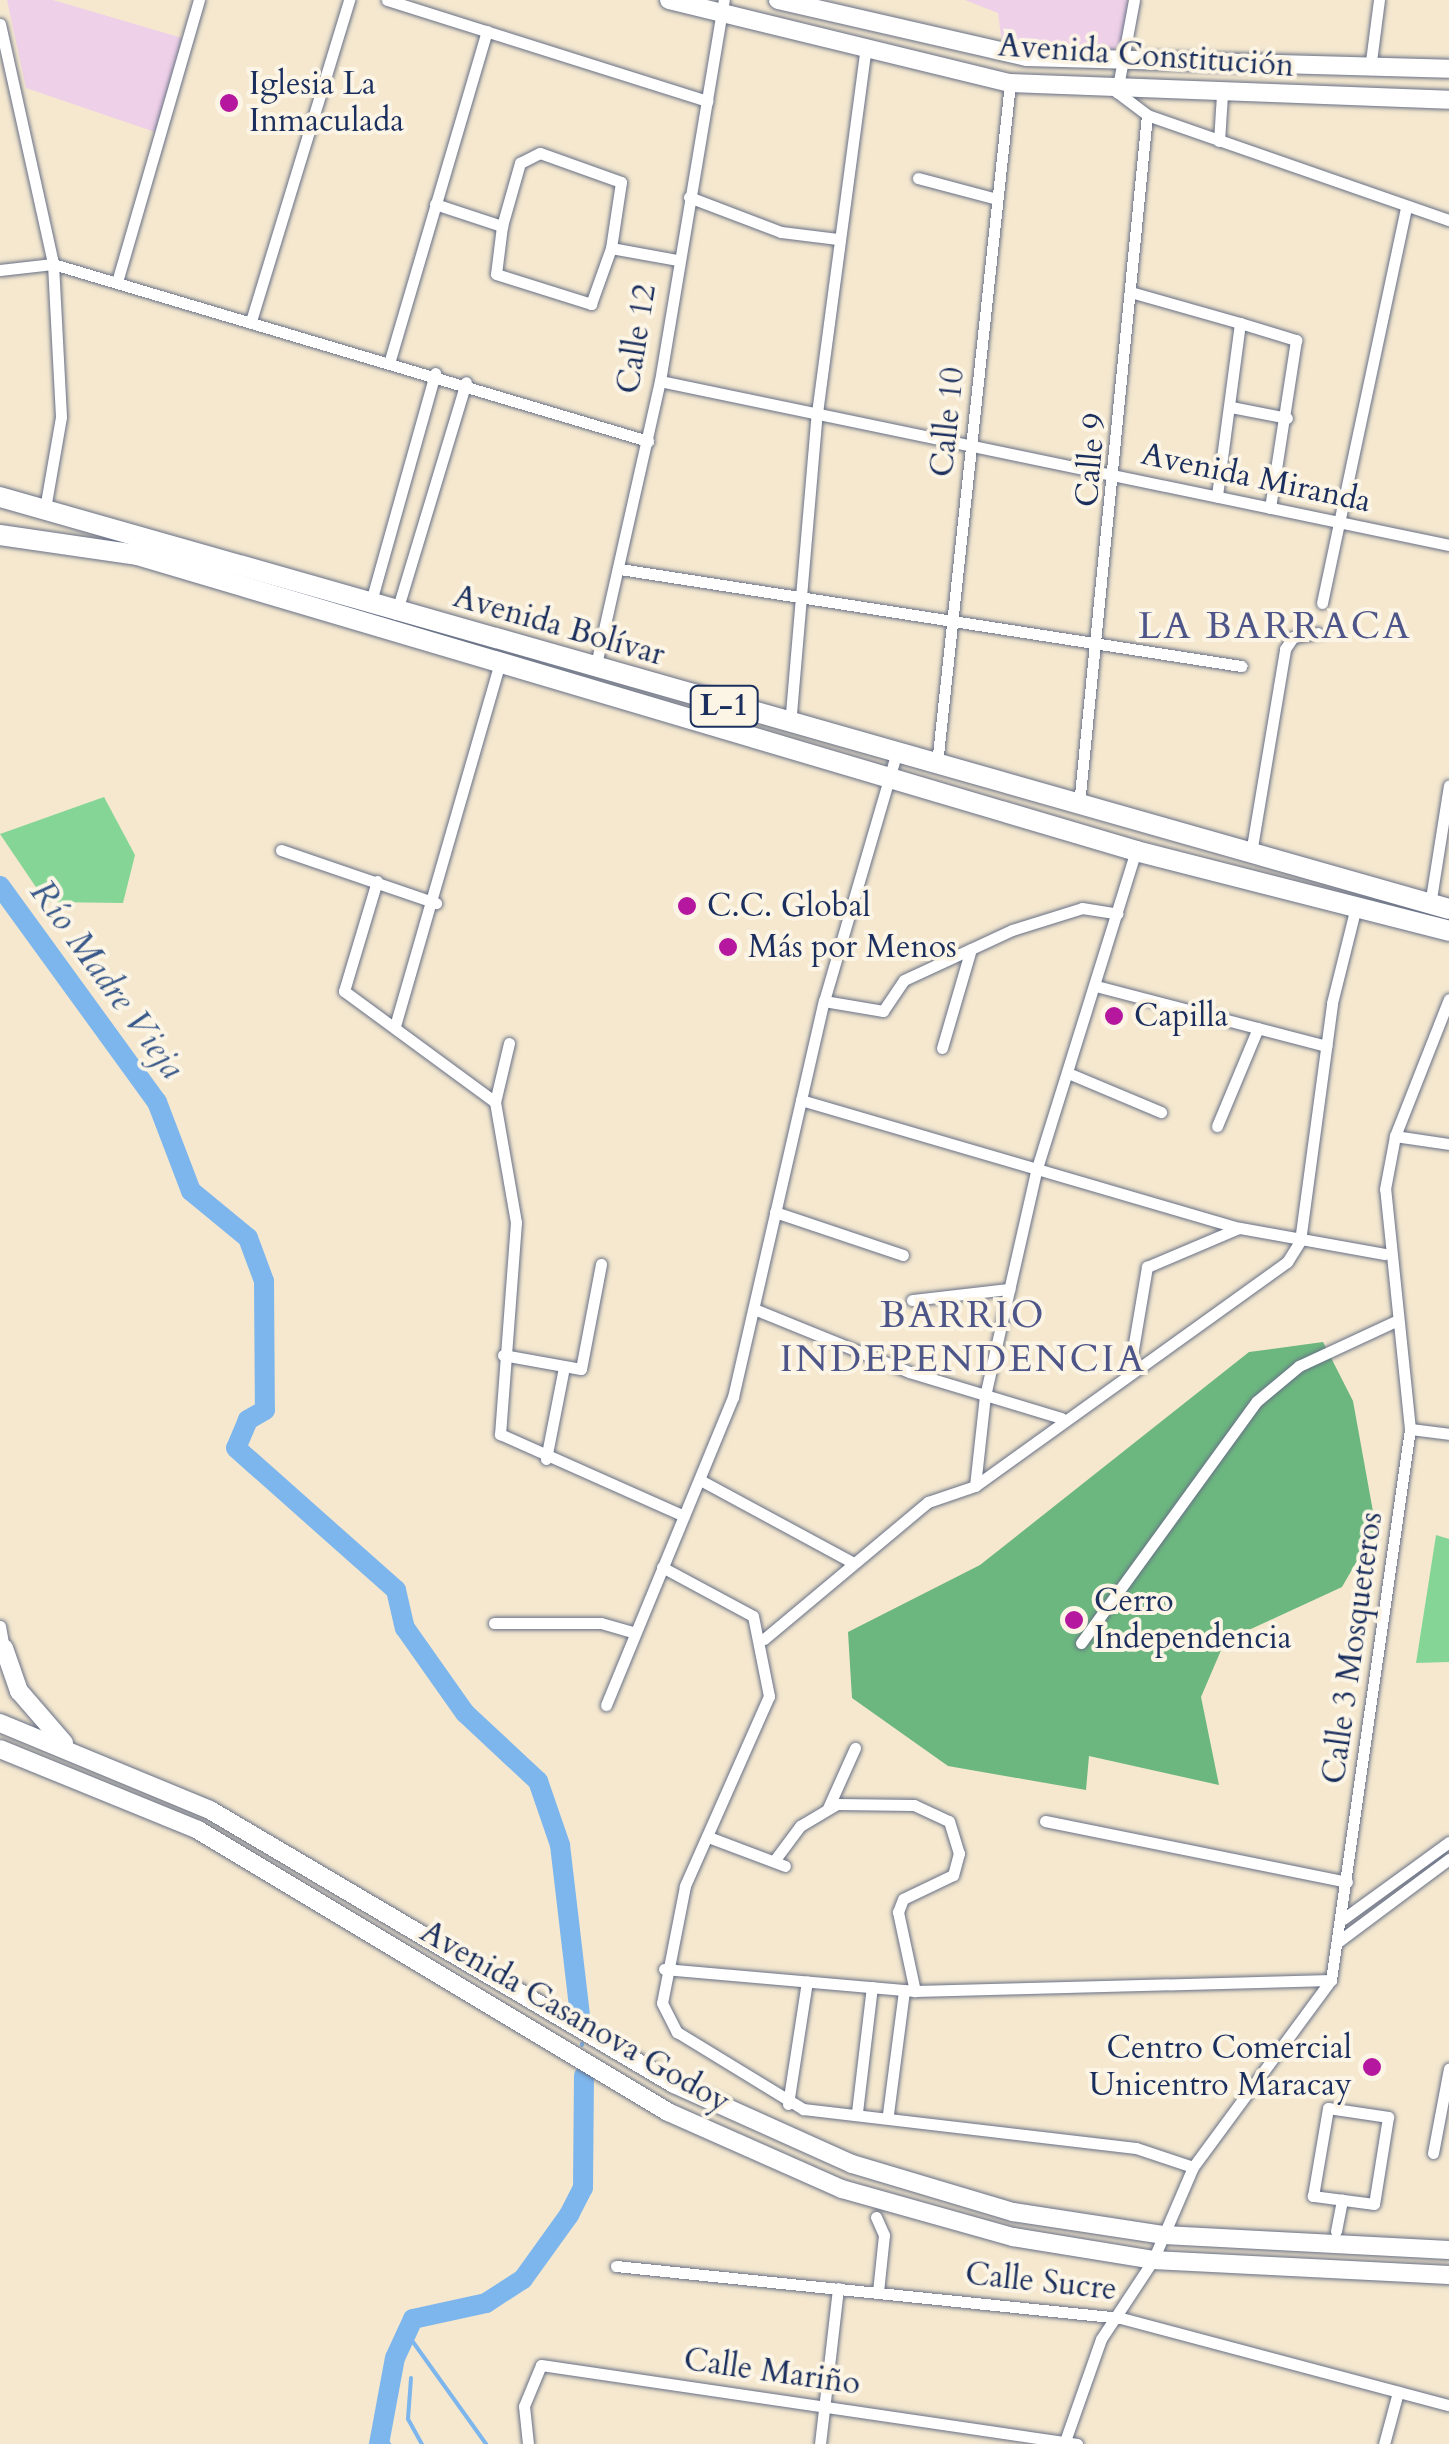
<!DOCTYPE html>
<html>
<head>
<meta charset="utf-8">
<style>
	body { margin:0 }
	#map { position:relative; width:1449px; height:2444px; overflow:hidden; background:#f5e8cf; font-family:Cardo,serif }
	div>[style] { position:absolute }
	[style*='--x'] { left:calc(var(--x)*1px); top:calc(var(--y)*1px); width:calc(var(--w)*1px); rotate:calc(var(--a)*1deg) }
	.built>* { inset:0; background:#eed0e8 }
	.green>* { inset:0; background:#85d696 }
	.forest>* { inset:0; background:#6cb77f }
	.stream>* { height:4px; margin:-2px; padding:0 2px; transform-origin:2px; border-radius:2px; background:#7db6ed }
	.river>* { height:20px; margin:-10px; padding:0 10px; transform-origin:10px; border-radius:10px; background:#7db6ed }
	.roads { filter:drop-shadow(0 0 2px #677086) drop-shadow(0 0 2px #677086) }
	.street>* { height:11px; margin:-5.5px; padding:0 5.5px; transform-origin:5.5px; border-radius:5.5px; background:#fff }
	.secondary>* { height:18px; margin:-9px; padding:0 9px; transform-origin:9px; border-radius:9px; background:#fff }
	.primary>* { height:20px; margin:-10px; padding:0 10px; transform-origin:10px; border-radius:10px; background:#fff }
	.dots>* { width:28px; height:28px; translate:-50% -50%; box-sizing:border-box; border:5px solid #fcf5e5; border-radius:50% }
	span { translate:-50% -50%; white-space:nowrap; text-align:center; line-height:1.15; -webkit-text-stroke:8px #fcf5e5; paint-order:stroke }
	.shield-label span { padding:2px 8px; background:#fcf5e5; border:2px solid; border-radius:8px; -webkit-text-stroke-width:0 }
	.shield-label { font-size:30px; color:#1b2f5e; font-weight:700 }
	.street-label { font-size:32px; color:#1b2f5e }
	.poi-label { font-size:32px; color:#1b2f5e }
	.left { translate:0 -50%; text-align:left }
	.right { translate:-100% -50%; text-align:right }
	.water-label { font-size:35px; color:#385889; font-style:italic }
	.quarter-label { font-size:38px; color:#4e5689; letter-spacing:2.5px }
</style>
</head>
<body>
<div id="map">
	<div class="built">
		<div style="clip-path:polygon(7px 0,53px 0,182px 38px,155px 132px,26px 88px)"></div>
		<div style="clip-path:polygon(965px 0,1128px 0,1122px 40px,1107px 58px,1002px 43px,998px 13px)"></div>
	</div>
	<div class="green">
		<div style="clip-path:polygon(104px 797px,135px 855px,123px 903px,46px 902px,0 834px)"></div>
		<div style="clip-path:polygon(1436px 1535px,1449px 1539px,1449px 1662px,1416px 1663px)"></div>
	</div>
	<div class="forest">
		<div style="clip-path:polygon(1323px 1342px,1353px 1401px,1376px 1528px,1342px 1587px,1225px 1641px,1201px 1697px,1219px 1785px,1089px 1756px,1086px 1790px,948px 1766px,852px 1698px,848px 1632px,980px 1565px,1249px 1352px)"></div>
	</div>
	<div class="stream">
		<div style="--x:582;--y:2044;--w:1;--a:90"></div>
		<div style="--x:408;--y:2335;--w:134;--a:54.4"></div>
		<div style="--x:411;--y:2378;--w:41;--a:94.2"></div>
		<div style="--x:408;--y:2419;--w:29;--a:61"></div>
		<div style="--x:380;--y:2431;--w:16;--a:55"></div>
	</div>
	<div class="river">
		<div style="--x:0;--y:886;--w:267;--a:54"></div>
		<div style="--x:157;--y:1102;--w:95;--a:69.1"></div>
		<div style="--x:191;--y:1191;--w:74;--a:39.5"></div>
		<div style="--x:248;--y:1238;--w:46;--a:69.6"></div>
		<div style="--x:264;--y:1281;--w:129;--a:89.6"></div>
		<div style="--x:265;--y:1410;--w:20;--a:150"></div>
		<div style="--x:248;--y:1420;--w:30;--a:113"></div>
		<div style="--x:236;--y:1448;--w:214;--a:41.6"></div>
		<div style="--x:396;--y:1590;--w:39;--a:77"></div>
		<div style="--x:405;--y:1628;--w:104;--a:54.8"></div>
		<div style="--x:465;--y:1713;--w:100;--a:43"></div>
		<div style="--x:538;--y:1781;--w:68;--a:71"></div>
		<div style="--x:560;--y:1845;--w:170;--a:83.3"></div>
		<div style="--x:379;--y:2444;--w:87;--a:-79.5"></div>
		<div style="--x:395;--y:2358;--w:43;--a:-65.2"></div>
		<div style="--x:413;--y:2319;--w:75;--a:-12.4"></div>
		<div style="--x:486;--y:2303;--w:44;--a:-33"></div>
		<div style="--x:523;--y:2279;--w:79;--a:-54.3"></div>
		<div style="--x:569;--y:2215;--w:30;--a:-63"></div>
		<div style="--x:583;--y:2188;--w:112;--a:-89.5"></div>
	</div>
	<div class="roads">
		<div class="street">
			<div style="--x:387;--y:0;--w:336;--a:17.5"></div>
			<div style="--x:1134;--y:0;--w:94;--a:100.5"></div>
			<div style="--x:1117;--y:92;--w:38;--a:37"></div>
			<div style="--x:1147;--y:115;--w:320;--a:19.2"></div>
			<div style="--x:0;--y:24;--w:246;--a:77.5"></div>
			<div style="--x:53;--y:264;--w:153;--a:87"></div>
			<div style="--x:61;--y:417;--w:93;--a:99.9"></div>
			<div style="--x:1370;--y:69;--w:70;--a:-82.6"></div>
			<div style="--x:1219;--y:141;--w:46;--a:-86.3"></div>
			<div style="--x:918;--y:178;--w:82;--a:14.9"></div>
			<div style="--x:689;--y:197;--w:98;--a:20.8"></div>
			<div style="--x:781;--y:232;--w:57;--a:7"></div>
			<div style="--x:435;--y:204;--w:71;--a:18.2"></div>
			<div style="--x:502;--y:226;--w:66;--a:-74.1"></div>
			<div style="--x:520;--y:163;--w:22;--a:-27"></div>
			<div style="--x:540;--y:153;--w:86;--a:19.7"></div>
			<div style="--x:621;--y:182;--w:67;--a:98.6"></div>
			<div style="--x:611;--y:248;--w:68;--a:10.2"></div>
			<div style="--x:502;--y:226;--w:48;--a:97.1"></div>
			<div style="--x:496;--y:274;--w:100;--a:17.5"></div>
			<div style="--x:591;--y:304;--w:59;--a:-70.3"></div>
			<div style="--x:0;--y:270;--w:53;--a:-6.5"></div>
			<div style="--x:53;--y:264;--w:621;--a:16.57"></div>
			<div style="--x:117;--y:282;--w:294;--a:-73.8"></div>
			<div style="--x:1134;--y:293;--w:110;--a:15.8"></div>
			<div style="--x:1240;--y:323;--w:175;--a:97.6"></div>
			<div style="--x:251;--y:321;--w:336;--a:-73"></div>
			<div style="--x:1240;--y:323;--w:59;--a:16.9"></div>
			<div style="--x:1296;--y:340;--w:170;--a:98.8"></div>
			<div style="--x:390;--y:360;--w:343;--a:-73.6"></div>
			<div style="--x:660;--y:381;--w:806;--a:11.74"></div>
			<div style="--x:1231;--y:407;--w:57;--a:11.1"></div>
			<div style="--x:620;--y:569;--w:629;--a:8.88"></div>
			<div style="--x:1322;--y:603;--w:405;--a:-78"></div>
			<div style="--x:370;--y:605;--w:241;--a:-74.3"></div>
			<div style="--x:396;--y:614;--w:242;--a:-73.2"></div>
			<div style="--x:595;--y:669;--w:295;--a:-77.3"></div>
			<div style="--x:660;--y:381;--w:386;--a:-80.5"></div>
			<div style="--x:790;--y:725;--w:313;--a:-85.1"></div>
			<div style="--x:817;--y:413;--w:365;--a:-82.4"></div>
			<div style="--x:937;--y:764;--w:685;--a:-83.88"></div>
			<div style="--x:1079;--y:805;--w:693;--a:-84.37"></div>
			<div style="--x:281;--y:850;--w:164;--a:18.9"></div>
			<div style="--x:1251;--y:853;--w:207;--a:-80.5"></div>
			<div style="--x:1285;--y:649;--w:14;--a:-56"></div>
			<div style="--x:1293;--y:637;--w:25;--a:-9"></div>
			<div style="--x:377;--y:881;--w:115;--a:106.7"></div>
			<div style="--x:344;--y:991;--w:187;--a:36.3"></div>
			<div style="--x:1430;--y:905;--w:121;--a:-81"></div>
			<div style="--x:1096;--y:986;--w:238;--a:14.6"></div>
			<div style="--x:824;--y:1001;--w:60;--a:9.6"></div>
			<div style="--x:883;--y:1011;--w:37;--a:-56"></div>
			<div style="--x:904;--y:980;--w:119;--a:-24.8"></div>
			<div style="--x:1012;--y:930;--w:73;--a:-17.4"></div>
			<div style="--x:1082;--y:908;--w:36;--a:9"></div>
			<div style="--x:395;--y:1026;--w:382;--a:-73.9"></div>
			<div style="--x:509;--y:1043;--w:61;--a:103.3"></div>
			<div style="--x:495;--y:1102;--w:122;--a:80.1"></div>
			<div style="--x:516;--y:1222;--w:213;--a:94.3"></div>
			<div style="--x:500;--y:1434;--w:201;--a:24"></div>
			<div style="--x:942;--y:1048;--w:103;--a:-73.7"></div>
			<div style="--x:1068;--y:1073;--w:101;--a:22.8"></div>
			<div style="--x:801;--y:1100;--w:457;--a:16.3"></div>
			<div style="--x:1240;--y:1228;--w:147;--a:10.2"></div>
			<div style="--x:1217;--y:1126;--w:106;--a:-67.3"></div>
			<div style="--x:1395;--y:1136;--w:55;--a:8.4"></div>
			<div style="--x:775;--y:1212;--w:135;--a:18.6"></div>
			<div style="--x:912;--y:1300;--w:98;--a:-6.5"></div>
			<div style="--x:754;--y:1309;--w:167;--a:22.1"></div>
			<div style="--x:909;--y:1372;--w:159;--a:16.8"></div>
			<div style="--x:503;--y:1355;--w:79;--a:10.2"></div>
			<div style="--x:581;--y:1369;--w:107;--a:-79.2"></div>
			<div style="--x:1129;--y:1373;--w:108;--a:-80.4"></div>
			<div style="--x:1147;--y:1267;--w:100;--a:-23"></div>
			<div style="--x:1410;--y:1429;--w:39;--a:7"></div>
			<div style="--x:546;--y:1459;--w:94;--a:-78.9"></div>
			<div style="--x:702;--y:1481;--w:170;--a:28.4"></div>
			<div style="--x:975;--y:1486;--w:91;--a:-83.7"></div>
			<div style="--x:985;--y:1396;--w:234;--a:-77.2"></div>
			<div style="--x:1037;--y:1168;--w:332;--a:-72.7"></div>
			<div style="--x:662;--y:1567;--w:103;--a:28.3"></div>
			<div style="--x:753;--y:1616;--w:82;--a:78.7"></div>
			<div style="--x:769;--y:1696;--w:208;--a:113.9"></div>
			<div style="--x:685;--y:1886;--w:119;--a:101.1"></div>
			<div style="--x:662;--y:2003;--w:33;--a:63"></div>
			<div style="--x:677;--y:2032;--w:148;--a:31.4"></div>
			<div style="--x:803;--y:2109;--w:335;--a:6.7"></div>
			<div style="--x:1136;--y:2148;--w:60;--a:18.4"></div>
			<div style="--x:494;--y:1623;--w:107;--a:0"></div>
			<div style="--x:601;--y:1623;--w:33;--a:16"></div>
			<div style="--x:0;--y:1626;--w:22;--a:80"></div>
			<div style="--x:764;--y:1639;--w:214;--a:-39.9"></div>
			<div style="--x:928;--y:1502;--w:50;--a:-18.8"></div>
			<div style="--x:975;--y:1486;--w:384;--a:-35.7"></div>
			<div style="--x:1287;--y:1262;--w:25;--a:-58"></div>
			<div style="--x:1300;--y:1241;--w:240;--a:-82.3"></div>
			<div style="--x:1332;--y:1003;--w:99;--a:-76"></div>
			<div style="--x:1081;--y:1643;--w:299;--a:-54"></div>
			<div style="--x:1257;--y:1401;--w:55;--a:-39.8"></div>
			<div style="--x:1299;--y:1366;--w:109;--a:-24.9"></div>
			<div style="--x:606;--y:1705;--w:333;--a:-67.6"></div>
			<div style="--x:733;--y:1397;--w:406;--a:-77.1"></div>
			<div style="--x:824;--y:1001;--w:256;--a:-73.7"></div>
			<div style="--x:828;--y:1808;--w:66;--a:-65.8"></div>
			<div style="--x:1045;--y:1821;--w:308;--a:11.4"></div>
			<div style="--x:711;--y:1838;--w:79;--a:20.7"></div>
			<div style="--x:774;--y:1861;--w:44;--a:-53.4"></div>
			<div style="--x:800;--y:1826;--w:43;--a:-30.7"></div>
			<div style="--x:837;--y:1804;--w:77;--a:0.7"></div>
			<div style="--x:914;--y:1805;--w:38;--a:25"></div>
			<div style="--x:949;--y:1821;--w:34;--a:73"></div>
			<div style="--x:959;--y:1853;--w:23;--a:105"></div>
			<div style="--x:953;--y:1875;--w:55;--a:154.4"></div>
			<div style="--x:903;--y:1899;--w:14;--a:111"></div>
			<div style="--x:898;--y:1912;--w:81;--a:77.9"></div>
			<div style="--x:1343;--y:1919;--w:131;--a:-36"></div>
			<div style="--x:1339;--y:1941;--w:137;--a:-36.7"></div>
			<div style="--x:664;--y:1969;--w:252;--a:5"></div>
			<div style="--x:915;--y:1991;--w:416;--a:-1.5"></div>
			<div style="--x:788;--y:2104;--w:124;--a:-81.2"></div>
			<div style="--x:1328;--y:2108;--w:61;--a:8.5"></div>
			<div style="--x:1388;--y:2117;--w:88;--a:99.1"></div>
			<div style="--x:1374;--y:2204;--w:62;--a:-172.5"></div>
			<div style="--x:1313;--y:2196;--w:89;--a:-80.3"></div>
			<div style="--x:857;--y:2112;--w:126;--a:-83.2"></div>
			<div style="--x:888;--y:2114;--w:125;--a:-82.6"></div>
			<div style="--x:1433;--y:2153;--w:86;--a:-79.3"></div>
			<div style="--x:876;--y:2217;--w:20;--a:66"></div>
			<div style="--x:884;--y:2235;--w:57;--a:96"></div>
			<div style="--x:1336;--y:2231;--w:32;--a:-79"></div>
			<div style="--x:616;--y:2266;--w:508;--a:5.88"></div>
			<div style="--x:1121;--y:2318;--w:339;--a:14.9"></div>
			<div style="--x:528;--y:2444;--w:38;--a:-96"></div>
			<div style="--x:524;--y:2406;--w:44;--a:-67.5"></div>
			<div style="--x:541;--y:2365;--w:542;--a:8.38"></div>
			<div style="--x:820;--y:2444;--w:157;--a:-83.4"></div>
			<div style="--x:1064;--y:2444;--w:111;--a:-70.6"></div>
			<div style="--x:1101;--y:2339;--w:95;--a:-56.6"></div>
			<div style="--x:1153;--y:2260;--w:101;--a:-66.7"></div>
			<div style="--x:1193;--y:2167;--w:232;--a:-53.6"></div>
			<div style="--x:1331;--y:1980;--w:557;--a:-81.84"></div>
			<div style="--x:1410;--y:1429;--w:241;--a:-95.9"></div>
			<div style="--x:1385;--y:1189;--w:54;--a:-79.3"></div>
			<div style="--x:1395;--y:1136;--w:147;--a:-68.5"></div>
			<div style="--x:1384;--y:2444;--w:54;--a:-74.9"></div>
		</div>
		<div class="secondary">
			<div style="--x:669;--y:0;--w:351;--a:13.7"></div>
			<div style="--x:1010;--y:83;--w:439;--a:2.2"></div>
			<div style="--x:778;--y:0;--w:255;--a:12.9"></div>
			<div style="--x:1027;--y:57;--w:422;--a:1.6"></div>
			<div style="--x:4;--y:1648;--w:46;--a:70.8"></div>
			<div style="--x:19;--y:1691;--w:69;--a:49.1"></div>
			<div style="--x:0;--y:1723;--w:227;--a:22.5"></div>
			<div style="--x:210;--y:1810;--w:539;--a:30.56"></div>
			<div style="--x:674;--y:2084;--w:195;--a:24.2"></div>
			<div style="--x:852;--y:2164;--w:168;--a:16.6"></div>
			<div style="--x:1013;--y:2212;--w:153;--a:8.7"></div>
			<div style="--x:1164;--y:2235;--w:285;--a:3"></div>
			<div style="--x:0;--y:1749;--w:214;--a:22.2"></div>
			<div style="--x:198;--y:1830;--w:548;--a:30.96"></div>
			<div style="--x:668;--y:2112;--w:190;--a:23.9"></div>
			<div style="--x:842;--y:2189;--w:178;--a:15.7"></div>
			<div style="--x:1013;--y:2237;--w:142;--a:9.3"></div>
			<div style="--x:1153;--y:2260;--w:296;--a:2.9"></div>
		</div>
		<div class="primary">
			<div style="--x:0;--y:497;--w:1506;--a:15.87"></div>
			<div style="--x:0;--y:535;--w:138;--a:8.3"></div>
			<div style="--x:137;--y:555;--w:1042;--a:16.5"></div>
			<div style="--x:1136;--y:851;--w:323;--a:14.3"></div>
		</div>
	</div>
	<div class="dots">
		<div style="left:229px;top:103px;background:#b5179e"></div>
		<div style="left:687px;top:906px;background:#b5179e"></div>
		<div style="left:728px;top:947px;background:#b5179e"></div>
		<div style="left:1114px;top:1016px;background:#b5179e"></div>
		<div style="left:1074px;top:1620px;background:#b5179e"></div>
		<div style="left:1372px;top:2067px;background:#b5179e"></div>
	</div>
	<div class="shield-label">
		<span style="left:724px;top:706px">L-1</span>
	</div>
	<div class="street-label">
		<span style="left:1146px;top:56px;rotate:4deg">Avenida Constitución</span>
		<span style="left:637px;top:339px;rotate:-81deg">Calle 12</span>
		<span style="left:948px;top:422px;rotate:-84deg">Calle 10</span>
		<span style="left:1091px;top:460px;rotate:-85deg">Calle 9</span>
		<span style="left:1256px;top:478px;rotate:12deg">Avenida Miranda</span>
		<span style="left:559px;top:626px;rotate:16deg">Avenida Bolívar</span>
		<span style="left:1353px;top:1648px;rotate:-82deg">Calle 3 Mosqueteros</span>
		<span style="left:575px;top:2017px;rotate:30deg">Avenida Casanova Godoy</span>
		<span style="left:1041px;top:2282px;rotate:6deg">Calle Sucre</span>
		<span style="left:772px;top:2372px;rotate:8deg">Calle Mariño</span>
	</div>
	<div class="poi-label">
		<span class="left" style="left:249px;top:103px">Iglesia La<br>Inmaculada</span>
		<span class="left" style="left:707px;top:906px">C.C. Global</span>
		<span class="left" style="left:748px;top:947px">Más por Menos</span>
		<span class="left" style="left:1134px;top:1016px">Capilla</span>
		<span class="left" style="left:1094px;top:1620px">Cerro<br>Independencia</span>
		<span class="right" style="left:1352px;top:2067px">Centro Comercial<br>Unicentro Maracay</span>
	</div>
	<div class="water-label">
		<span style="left:107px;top:980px;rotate:54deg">Río Madre Vieja</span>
	</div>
	<div class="quarter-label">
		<span style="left:1275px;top:627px">LA BARRACA</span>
		<span style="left:963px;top:1338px">BARRIO<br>INDEPENDENCIA</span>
	</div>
</div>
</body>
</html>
